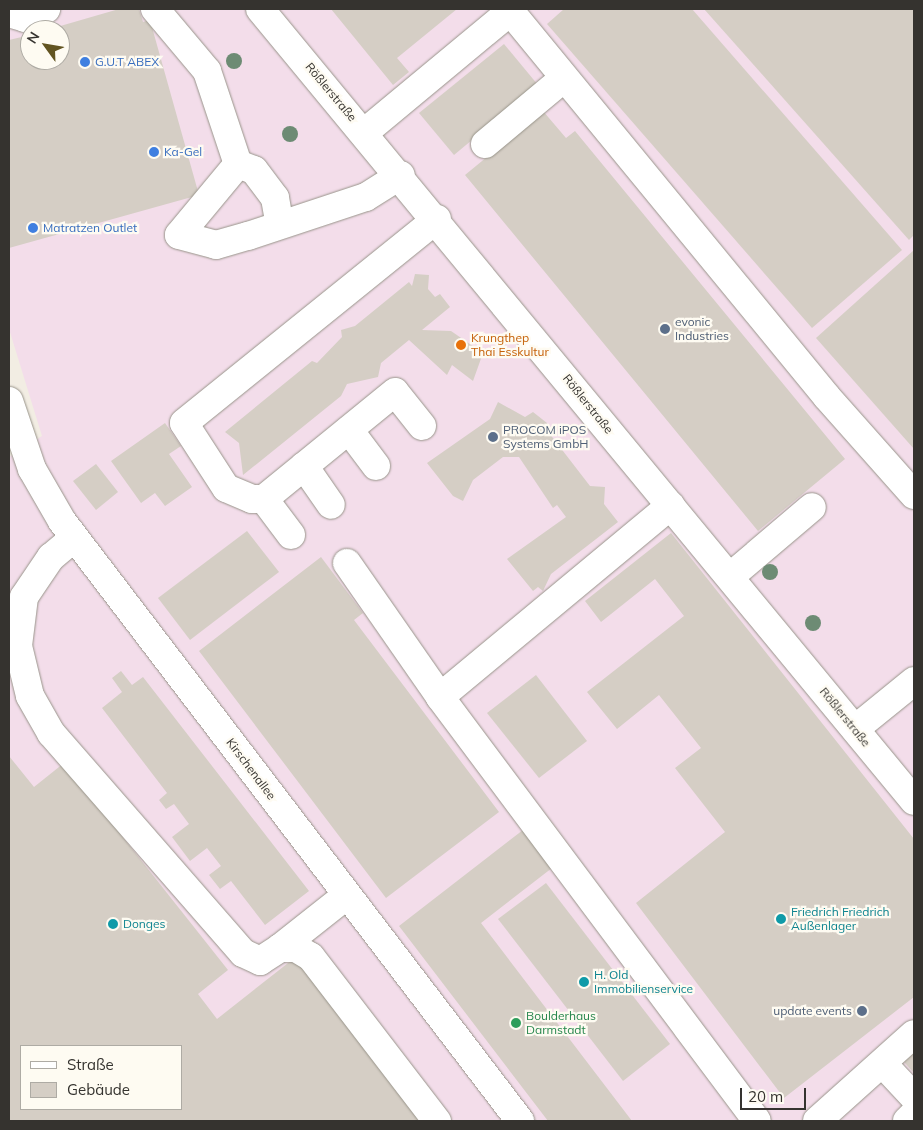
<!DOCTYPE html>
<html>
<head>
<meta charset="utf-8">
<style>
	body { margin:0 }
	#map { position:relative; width:923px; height:1130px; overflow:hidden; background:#f2ede3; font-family:Mulish,sans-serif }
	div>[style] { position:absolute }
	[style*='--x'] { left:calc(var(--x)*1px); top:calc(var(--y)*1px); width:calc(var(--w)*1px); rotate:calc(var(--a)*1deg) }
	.industrial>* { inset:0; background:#f3ddea }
	.building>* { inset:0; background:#d5cec5 }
	.roads { filter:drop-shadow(0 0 1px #98948a) drop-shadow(0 0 1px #98948a) }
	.minor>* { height:28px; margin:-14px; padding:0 14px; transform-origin:14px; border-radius:14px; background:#fff }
	.major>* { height:28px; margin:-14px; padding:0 14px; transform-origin:14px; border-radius:14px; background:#fff }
	.trees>* { width:16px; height:16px; margin:-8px; border-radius:50%; background:#6d8b74 }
	.dots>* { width:14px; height:14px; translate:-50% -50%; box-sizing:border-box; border:2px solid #fefbf2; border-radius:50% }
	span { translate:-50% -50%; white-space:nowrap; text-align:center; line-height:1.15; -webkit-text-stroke:4.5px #fefbf2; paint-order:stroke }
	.shop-label { font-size:12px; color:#366cbe }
	.left { translate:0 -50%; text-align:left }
	.street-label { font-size:12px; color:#35332f }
	.service-label { font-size:12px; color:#4e5e75 }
	.right { translate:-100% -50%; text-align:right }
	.food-label { font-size:12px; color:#c56008 }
	.culture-label { font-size:12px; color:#0d838f }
	.leisure-label { font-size:12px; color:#27864d }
	.frame { position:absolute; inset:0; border:10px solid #35332f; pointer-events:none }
	.legend { position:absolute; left:20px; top:1045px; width:162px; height:65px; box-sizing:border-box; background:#fefbf2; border:1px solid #aeaba4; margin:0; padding:6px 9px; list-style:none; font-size:15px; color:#35332f }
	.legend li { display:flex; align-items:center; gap:10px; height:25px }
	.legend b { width:25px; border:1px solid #aeaba4 }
	.north { position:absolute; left:20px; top:20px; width:50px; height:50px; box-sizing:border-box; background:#fefbf2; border:1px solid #aeaba4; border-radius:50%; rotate:302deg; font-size:14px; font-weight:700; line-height:20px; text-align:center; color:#35332f }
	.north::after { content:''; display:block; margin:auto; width:18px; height:22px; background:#625421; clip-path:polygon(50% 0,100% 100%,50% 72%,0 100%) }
	.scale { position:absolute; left:740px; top:1088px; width:66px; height:22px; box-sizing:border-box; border:2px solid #35332f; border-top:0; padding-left:6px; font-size:15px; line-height:18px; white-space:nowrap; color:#35332f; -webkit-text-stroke:4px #fefbf2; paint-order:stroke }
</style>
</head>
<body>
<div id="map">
	<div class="industrial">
		<div style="clip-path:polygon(evenodd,9px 9px,914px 9px,914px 1121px,9px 1121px,9px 457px,42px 436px,9px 329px,9px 9px,30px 30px,60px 30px,60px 60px,30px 60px,30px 30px,9px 9px,21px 1046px,181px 1046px,181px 1109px,21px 1109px,21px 1046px)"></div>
	</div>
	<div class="building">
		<div style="clip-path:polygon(119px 9px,139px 9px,143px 22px,150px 20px,199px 195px,9px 248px,9px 40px,30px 35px,30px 60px,60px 60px,60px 30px,50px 29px)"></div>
		<div style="clip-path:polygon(331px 9px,457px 9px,397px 58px,409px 72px,393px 85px)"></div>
		<div style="clip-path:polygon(564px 9px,692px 9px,902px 250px,812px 328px,547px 24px)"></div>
		<div style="clip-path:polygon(704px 9px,914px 9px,914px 235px,909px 240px)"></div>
		<div style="clip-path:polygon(504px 44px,538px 85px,454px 155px,419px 113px)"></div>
		<div style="clip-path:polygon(543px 111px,566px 138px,575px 131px,845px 459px,758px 531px,465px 175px)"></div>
		<div style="clip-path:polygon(914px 250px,914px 449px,816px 338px)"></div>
		<div style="clip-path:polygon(415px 274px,429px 275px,428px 289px,435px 297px,440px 294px,450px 307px,422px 330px,451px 331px,483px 353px,473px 381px,452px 365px,447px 375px,409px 340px,381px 363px,378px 377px,347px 384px,341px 396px,243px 475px,239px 443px,225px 432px,312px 361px,317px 363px,342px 337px,341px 330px,355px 326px,409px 282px,412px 286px)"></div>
		<div style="clip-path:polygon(498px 402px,525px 417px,533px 412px,547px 423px,546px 429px,590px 486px,605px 487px,604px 504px,618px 522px,551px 574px,543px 591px,538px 587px,533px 591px,507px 559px,566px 517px,557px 505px,553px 508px,519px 457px,503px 457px,473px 480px,463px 501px,453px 496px,427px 463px,490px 419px)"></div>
		<div style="clip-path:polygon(165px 423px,181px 446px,169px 454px,192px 487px,165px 506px,155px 493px,141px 503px,111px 461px)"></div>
		<div style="clip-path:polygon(96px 464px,118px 492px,96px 510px,73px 481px)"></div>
		<div style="clip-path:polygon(247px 531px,279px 572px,190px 640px,158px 598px)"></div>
		<div style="clip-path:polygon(671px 533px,914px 839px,914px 997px,784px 1098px,636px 903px,725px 832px,675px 768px,701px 748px,659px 695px,617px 729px,587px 692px,684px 616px,655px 579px,601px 622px,585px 601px)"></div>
		<div style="clip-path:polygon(321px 557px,363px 613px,354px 620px,499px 812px,386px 898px,199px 651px)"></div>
		<div style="clip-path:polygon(121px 671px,132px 685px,143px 677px,309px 891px,265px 925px,231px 881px,220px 889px,209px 875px,221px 866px,207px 848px,190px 861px,172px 837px,189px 824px,174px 804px,166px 809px,159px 800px,167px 793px,102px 708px,122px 692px,112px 678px)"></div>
		<div style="clip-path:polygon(536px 675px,587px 741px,539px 778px,487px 713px)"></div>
		<div style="clip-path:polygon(evenodd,9px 756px,34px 787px,64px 763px,228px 970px,198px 994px,217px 1019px,297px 956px,428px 1121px,9px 1121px,9px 756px,21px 1046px,181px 1046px,181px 1109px,21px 1109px,21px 1046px)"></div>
		<div style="clip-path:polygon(523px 830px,552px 868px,481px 923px,632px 1121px,548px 1121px,399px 926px)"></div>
		<div style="clip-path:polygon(546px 883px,670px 1044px,623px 1081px,498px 919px)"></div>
		<div style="clip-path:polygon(914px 1053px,914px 1073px,904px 1062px)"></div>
	</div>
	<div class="roads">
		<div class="minor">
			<div style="--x:155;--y:9;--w:81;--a:50"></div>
			<div style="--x:207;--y:71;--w:98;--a:71.6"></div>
			<div style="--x:260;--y:9;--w:1027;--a:50.45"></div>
			<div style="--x:510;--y:11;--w:499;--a:50.6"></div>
			<div style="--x:827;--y:397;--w:131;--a:48.4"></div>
			<div style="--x:9;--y:13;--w:17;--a:17"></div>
			<div style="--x:25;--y:18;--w:23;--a:-23"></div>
			<div style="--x:365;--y:132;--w:192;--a:-39.7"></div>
			<div style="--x:485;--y:144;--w:103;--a:-39.9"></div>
			<div style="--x:238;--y:164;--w:17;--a:21"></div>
			<div style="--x:254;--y:170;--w:35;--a:53"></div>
			<div style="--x:275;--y:198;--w:27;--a:80"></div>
			<div style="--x:179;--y:235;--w:38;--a:15"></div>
			<div style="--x:216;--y:245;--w:33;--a:-16"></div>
			<div style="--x:248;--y:236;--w:124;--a:-18.3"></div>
			<div style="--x:366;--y:197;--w:41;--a:-32.2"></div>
			<div style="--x:179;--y:235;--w:92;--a:-50.3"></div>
			<div style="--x:422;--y:426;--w:43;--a:-128.5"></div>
			<div style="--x:395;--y:392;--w:169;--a:140.8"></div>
			<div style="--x:264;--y:499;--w:12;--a:180"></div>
			<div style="--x:252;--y:499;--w:28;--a:-157"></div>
			<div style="--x:226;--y:488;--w:77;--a:-122.9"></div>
			<div style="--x:184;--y:423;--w:325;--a:-38.9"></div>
			<div style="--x:349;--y:430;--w:45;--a:53.1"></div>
			<div style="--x:304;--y:466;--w:47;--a:55.3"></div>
			<div style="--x:264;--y:499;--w:45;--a:53.1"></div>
			<div style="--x:74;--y:538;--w:30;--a:140"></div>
			<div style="--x:51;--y:557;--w:48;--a:124"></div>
			<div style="--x:24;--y:597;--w:49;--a:97"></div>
			<div style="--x:18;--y:646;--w:51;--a:76.5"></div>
			<div style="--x:30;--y:696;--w:43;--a:60.4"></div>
			<div style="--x:51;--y:733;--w:292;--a:48.9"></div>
			<div style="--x:243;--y:953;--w:19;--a:25"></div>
			<div style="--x:260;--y:961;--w:24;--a:-33"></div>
			<div style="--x:280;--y:948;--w:16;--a:0"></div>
			<div style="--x:296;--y:948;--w:17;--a:31"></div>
			<div style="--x:311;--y:957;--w:207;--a:52.5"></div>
			<div style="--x:347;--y:563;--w:163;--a:55.2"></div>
			<div style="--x:440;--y:697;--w:529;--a:53.22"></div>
			<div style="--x:731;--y:576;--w:106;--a:-40.4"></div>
			<div style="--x:440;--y:697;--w:300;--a:-39.7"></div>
			<div style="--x:855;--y:729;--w:76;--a:-39.1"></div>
			<div style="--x:280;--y:948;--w:85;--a:-38.3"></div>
			<div style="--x:883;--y:1064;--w:45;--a:46.8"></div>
			<div style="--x:817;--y:1121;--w:130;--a:-41.9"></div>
			<div style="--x:907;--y:1121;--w:10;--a:-45"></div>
		</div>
		<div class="major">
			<div style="--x:9;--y:401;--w:72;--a:71.3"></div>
			<div style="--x:32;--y:469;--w:60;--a:60"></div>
			<div style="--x:62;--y:521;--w:755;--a:52.64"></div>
		</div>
	</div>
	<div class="trees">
		<div style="left:234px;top:61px"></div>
		<div style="left:290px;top:134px"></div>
		<div style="left:770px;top:572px"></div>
		<div style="left:813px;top:623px"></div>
	</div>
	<div class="dots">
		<div style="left:85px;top:62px;background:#3f7fe0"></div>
		<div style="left:154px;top:152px;background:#3f7fe0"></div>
		<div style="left:33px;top:228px;background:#3f7fe0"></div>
		<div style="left:665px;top:329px;background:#5c6f8a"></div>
		<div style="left:461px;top:345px;background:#e8710a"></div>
		<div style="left:493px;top:437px;background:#5c6f8a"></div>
		<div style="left:781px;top:919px;background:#0f9aa8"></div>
		<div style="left:113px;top:924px;background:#0f9aa8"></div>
		<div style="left:584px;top:982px;background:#0f9aa8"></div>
		<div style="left:862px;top:1011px;background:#5c6f8a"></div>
		<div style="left:516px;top:1023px;background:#2e9e5b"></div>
	</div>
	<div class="shop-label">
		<span class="left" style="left:95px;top:62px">G.U.T ABEX</span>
		<span class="left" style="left:164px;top:152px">Ka-Gel</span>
		<span class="left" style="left:43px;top:228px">Matratzen Outlet</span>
	</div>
	<div class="street-label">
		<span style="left:331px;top:92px;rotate:50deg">Rößlerstraße</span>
		<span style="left:588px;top:404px;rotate:51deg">Rößlerstraße</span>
		<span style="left:845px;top:717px;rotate:51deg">Rößlerstraße</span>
		<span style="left:251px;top:769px;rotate:53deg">Kirschenallee</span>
	</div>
	<div class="service-label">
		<span class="left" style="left:675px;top:329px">evonic<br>Industries</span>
		<span class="left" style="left:503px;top:437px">PROCOM iPOS<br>Systems GmbH</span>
		<span class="right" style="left:852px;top:1011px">update events</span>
	</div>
	<div class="food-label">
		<span class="left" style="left:471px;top:345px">Krungthep<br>Thai Esskultur</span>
	</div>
	<div class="culture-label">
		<span class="left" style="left:791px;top:919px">Friedrich Friedrich<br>Außenlager</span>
		<span class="left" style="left:123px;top:924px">Donges</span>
		<span class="left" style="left:594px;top:982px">H. Old<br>Immobilienservice</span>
	</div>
	<div class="leisure-label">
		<span class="left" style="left:526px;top:1023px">Boulderhaus<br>Darmstadt</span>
	</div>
	<div class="frame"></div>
	<ul class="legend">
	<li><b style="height:6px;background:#fff"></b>Straße</li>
	<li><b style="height:14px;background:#d5cec5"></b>Gebäude</li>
	</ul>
	<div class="north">N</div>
	<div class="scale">20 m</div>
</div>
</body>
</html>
